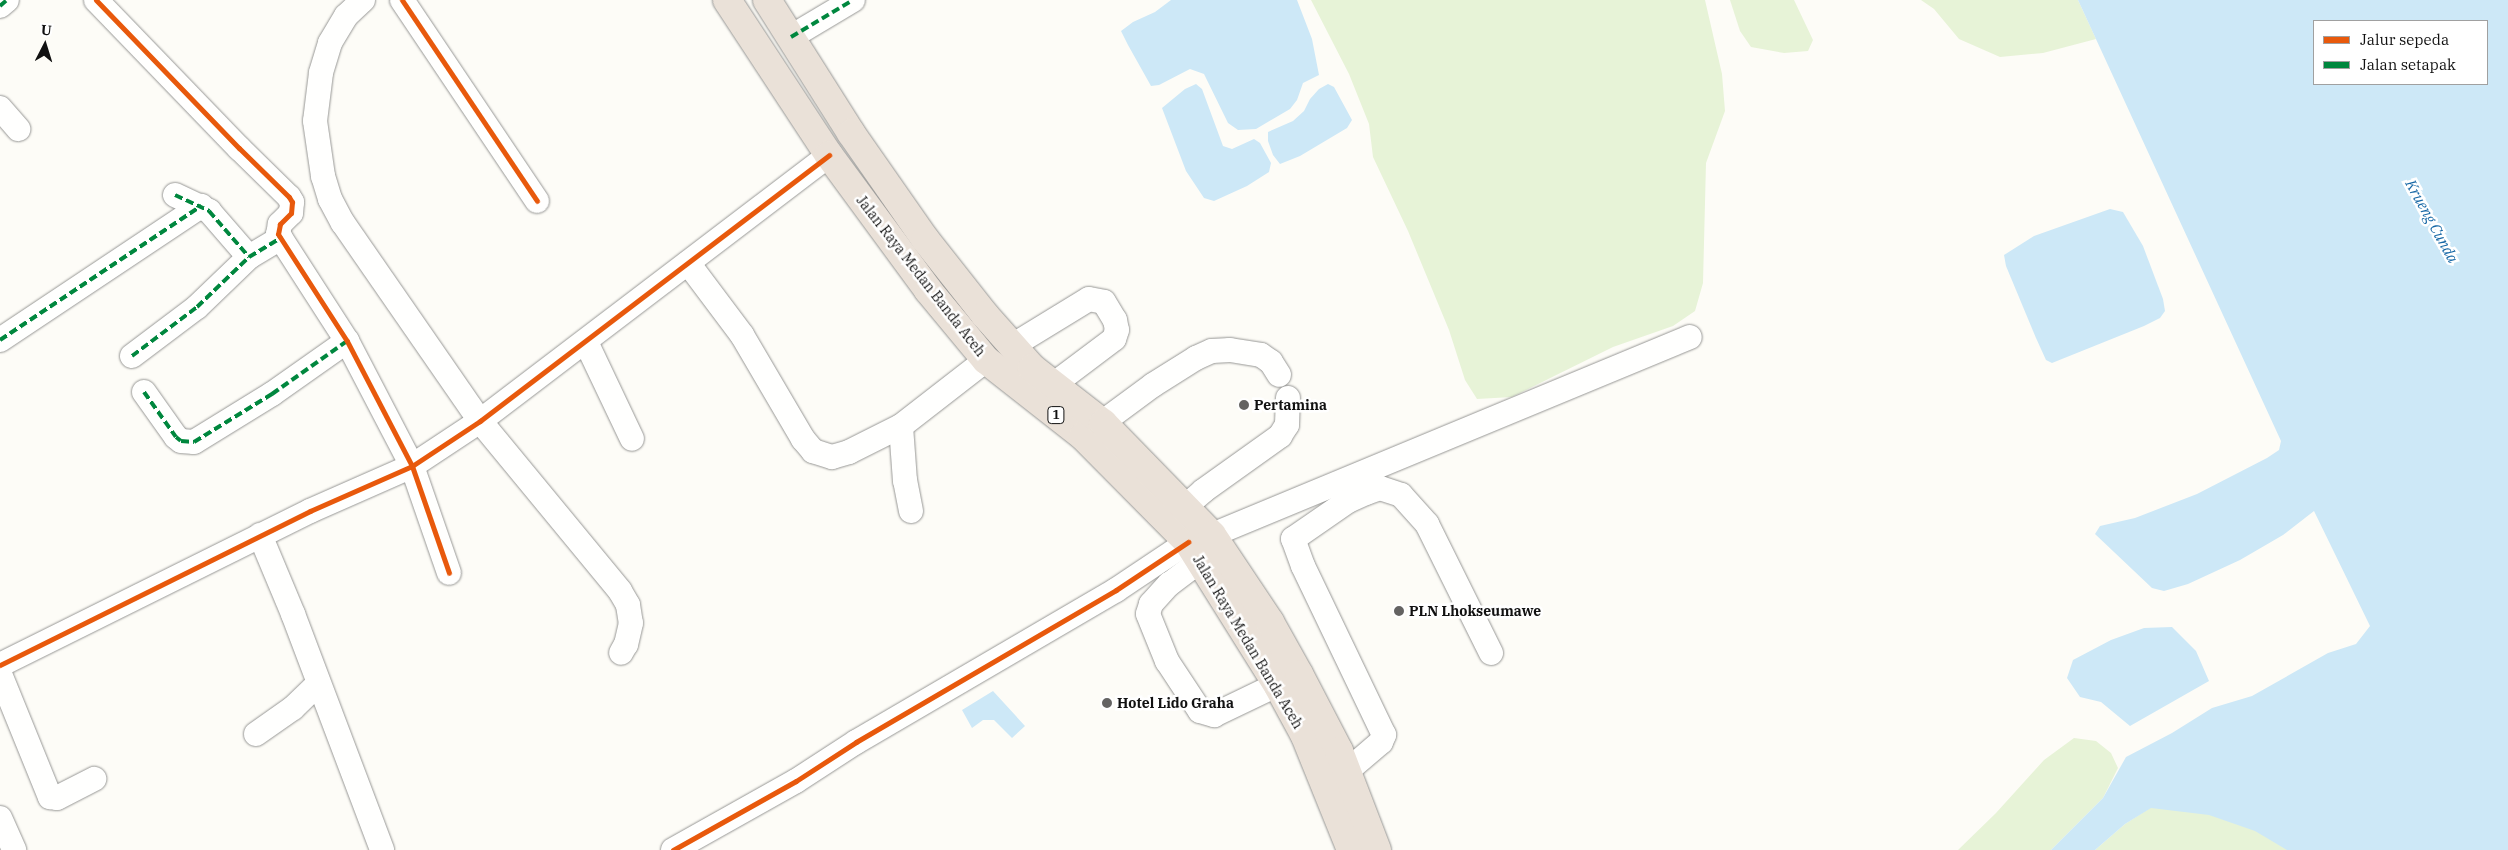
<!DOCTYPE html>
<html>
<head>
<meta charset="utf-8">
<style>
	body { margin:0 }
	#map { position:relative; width:2508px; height:850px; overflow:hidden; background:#fdfcf7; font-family:"IBM Plex Serif",serif }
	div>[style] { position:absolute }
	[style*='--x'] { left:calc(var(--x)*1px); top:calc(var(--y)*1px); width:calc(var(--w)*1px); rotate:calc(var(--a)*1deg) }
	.green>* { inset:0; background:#e7f3d7 }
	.water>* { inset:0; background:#cde8f7 }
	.roads { filter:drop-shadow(0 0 1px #979795) drop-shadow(0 0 1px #979795) }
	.minor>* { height:24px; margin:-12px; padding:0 12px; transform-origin:12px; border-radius:12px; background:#fffffe }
	.highway>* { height:28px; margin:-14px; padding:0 14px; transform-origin:14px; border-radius:14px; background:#eae1d8 }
	.quiet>* { height:4px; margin-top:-2px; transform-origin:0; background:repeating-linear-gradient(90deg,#00873e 0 8px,transparent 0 12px) }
	.cycleway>* { height:5px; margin:-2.5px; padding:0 2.5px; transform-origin:2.5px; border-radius:2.5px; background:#e8590c }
	.dots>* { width:14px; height:14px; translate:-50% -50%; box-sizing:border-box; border:2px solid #fff; border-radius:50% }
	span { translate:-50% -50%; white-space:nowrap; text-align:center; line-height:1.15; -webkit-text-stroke:5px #fff; paint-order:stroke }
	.shield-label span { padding:1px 4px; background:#fff; border:1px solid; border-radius:4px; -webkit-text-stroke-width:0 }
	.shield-label { font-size:12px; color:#111; font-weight:700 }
	.street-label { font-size:14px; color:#111 }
	.poi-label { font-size:14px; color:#111; font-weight:700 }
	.left { translate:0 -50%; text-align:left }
	.water-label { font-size:15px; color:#1768a6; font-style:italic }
	.legend { position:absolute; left:2313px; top:20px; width:175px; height:65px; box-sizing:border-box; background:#fff; border:1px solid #a0a0a0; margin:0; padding:6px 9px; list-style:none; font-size:15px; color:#111 }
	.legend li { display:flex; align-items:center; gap:10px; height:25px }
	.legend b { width:25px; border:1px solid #a0a0a0 }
	.north { position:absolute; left:20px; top:20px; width:50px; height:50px; -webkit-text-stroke:4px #fff; paint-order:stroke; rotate:5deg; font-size:14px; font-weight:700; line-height:20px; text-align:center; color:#111 }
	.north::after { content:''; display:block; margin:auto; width:18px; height:22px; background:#111; clip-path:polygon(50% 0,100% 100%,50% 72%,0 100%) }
</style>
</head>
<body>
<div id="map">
	<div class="green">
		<div style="clip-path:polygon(1311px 0,1705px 0,1722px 74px,1725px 111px,1706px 163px,1703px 283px,1695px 311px,1673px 326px,1613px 347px,1512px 397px,1477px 399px,1465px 380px,1449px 330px,1408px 231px,1373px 157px,1369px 124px,1349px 74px)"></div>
		<div style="clip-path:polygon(1730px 0,1794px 0,1813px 40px,1808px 51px,1784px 53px,1751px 47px,1740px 31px)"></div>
		<div style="clip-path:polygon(1921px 0,2078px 0,2096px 39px,2043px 53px,2000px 57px,1959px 39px,1934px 9px)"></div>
		<div style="clip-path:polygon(2074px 738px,2096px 741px,2111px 753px,2118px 768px,2103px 798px,2051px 850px,1958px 850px,1996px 813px,2044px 760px)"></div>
		<div style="clip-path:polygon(2191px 756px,2468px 850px,2095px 850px,2125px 824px,2150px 808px)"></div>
	</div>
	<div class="water">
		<div style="clip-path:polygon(1171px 0,1297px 0,1312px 39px,1319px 75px,1303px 83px,1297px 100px,1290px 109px,1256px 129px,1238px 130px,1228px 123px,1204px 74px,1190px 69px,1159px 85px,1151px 86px,1128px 45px,1121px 31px,1133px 22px,1155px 12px)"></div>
		<div style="clip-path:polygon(evenodd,2078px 0,2508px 0,2508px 850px,2287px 850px,2255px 831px,2209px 815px,2151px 808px,2125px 824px,2095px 850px,2051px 850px,2103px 798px,2126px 757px,2172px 733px,2212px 708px,2252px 696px,2328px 653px,2356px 644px,2370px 626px,2314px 511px,2283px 535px,2240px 560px,2188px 584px,2164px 591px,2152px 588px,2095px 534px,2100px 526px,2135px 518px,2197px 494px,2267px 458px,2279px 450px,2281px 441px,2078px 0,2314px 21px,2487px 21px,2487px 84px,2314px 84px,2314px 21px)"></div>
		<div style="clip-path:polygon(1196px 84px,1202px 89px,1223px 146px,1232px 149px,1254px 139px,1260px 143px,1271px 163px,1269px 172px,1247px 186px,1214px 201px,1204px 198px,1186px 171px,1162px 108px,1185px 89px)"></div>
		<div style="clip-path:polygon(1328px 84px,1334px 87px,1352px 120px,1347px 128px,1300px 156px,1280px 164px,1273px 155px,1268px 141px,1268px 132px,1293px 121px,1304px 111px,1310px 99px,1319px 89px)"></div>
		<div style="clip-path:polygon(2110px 209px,2123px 212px,2143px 246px,2163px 299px,2165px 311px,2160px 318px,2144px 326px,2052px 363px,2046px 360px,2036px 338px,2006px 266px,2004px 255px,2034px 236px)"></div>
		<div style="clip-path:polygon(2172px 627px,2196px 651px,2209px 681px,2130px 726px,2101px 702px,2080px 697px,2067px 678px,2073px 660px,2111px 640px,2144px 628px)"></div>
		<div style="clip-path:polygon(993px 691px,1025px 726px,1012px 738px,994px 720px,983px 720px,972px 728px,962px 710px)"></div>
	</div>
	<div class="roads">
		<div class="minor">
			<div style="--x:96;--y:0;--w:206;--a:46"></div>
			<div style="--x:239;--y:148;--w:70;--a:44.4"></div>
			<div style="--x:289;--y:197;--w:6;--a:59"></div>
			<div style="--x:292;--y:202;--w:11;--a:95"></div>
			<div style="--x:291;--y:213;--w:16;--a:135"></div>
			<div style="--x:280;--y:224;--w:10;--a:101"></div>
			<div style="--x:278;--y:234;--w:127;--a:57.2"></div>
			<div style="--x:347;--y:341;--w:141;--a:62.5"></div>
			<div style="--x:412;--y:466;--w:113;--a:70.9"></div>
			<div style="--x:363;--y:0;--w:23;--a:137"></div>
			<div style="--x:346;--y:16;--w:31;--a:121"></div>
			<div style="--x:330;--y:43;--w:31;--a:107"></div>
			<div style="--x:321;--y:73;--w:48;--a:97.1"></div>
			<div style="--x:315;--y:121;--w:56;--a:81.7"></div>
			<div style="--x:323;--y:176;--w:24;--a:73"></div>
			<div style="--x:330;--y:199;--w:27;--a:62"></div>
			<div style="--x:343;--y:223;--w:241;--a:55.3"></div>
			<div style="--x:480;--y:421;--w:220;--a:50.5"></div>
			<div style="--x:620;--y:591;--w:16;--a:60"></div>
			<div style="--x:628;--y:605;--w:18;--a:81"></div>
			<div style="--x:631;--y:623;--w:22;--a:103"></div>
			<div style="--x:626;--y:644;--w:10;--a:119"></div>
			<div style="--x:402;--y:0;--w:242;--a:56.1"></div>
			<div style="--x:0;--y:6;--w:9;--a:-41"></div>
			<div style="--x:791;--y:37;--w:72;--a:-30.8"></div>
			<div style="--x:0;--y:108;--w:28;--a:49"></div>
			<div style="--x:175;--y:195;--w:38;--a:25"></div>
			<div style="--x:209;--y:211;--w:61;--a:49"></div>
			<div style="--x:688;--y:263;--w:90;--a:53.1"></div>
			<div style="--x:742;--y:335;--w:121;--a:59.6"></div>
			<div style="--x:803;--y:439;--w:16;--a:50"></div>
			<div style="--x:813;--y:451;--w:20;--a:18"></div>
			<div style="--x:832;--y:457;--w:18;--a:-16"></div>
			<div style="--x:849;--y:452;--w:58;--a:-26.6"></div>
			<div style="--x:0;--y:340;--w:242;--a:-33.7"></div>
			<div style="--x:586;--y:342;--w:107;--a:64.6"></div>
			<div style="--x:1012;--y:346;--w:90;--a:-31.4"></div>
			<div style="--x:1089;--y:299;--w:15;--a:11"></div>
			<div style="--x:1104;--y:302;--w:21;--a:59"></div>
			<div style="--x:1115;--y:320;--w:10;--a:79"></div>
			<div style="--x:1117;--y:330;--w:9;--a:108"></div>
			<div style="--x:1114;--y:339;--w:75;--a:143.1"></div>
			<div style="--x:132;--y:356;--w:81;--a:-37"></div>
			<div style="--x:197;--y:307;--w:72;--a:-43.9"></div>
			<div style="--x:249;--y:257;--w:37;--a:-31"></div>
			<div style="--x:144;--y:392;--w:55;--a:54.6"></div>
			<div style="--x:176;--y:437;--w:6;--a:39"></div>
			<div style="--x:181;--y:441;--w:13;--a:4"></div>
			<div style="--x:194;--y:442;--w:92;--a:-31.6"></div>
			<div style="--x:272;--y:394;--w:92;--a:-35.2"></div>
			<div style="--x:1088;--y:433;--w:81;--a:-36.4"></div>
			<div style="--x:1153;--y:385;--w:51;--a:-32.1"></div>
			<div style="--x:1196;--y:358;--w:17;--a:-24"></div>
			<div style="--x:1212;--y:351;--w:18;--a:-3"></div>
			<div style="--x:1230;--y:350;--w:31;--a:9"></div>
			<div style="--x:1261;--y:355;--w:12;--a:35"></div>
			<div style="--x:1271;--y:362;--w:15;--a:58"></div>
			<div style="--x:1186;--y:506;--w:23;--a:-41"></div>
			<div style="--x:1203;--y:491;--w:95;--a:-35.5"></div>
			<div style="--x:1280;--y:436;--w:13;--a:-58"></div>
			<div style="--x:1287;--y:425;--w:27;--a:-88"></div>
			<div style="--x:911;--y:511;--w:31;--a:-101"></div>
			<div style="--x:905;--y:481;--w:55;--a:-94.2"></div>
			<div style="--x:901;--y:426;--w:108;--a:-37.8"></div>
			<div style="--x:260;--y:535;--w:86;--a:67.3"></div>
			<div style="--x:293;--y:614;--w:252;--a:69.3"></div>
			<div style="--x:1212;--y:535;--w:517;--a:-22.5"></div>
			<div style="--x:1200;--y:561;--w:39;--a:143"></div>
			<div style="--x:1169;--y:584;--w:27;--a:132"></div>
			<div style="--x:1151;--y:604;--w:10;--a:107"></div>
			<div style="--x:1148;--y:614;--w:51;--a:68"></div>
			<div style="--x:1167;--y:661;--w:60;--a:56.6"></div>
			<div style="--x:1200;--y:711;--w:15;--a:16"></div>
			<div style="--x:1214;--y:715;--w:88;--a:-25.7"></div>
			<div style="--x:0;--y:665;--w:346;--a:-26.4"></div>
			<div style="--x:310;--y:511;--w:111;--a:-23.8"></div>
			<div style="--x:412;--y:466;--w:82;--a:-33.5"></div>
			<div style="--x:480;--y:421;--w:439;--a:-37.3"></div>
			<div style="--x:0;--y:674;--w:133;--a:67.9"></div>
			<div style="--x:50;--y:797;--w:7;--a:8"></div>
			<div style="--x:57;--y:798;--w:42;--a:-27.2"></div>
			<div style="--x:256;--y:734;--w:45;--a:-35.1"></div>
			<div style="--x:293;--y:708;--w:35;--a:-44"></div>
			<div style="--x:1346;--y:772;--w:46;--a:-40.6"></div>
			<div style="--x:1381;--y:742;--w:8;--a:-67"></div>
			<div style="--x:1384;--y:735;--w:187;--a:-115.6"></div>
			<div style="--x:1303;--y:566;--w:29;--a:-110"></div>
			<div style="--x:1293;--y:539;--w:67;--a:-34.6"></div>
			<div style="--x:1348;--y:501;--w:20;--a:-24"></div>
			<div style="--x:1366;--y:493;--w:15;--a:-20"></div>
			<div style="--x:1380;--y:488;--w:22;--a:18"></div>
			<div style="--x:1401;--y:495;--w:39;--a:48"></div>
			<div style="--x:1427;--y:524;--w:144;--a:63.6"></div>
			<div style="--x:0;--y:818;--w:35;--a:66"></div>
			<div style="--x:673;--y:850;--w:141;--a:-29.3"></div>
			<div style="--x:796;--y:781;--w:72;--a:-33"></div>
			<div style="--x:856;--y:742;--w:301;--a:-30.3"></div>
			<div style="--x:1116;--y:590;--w:87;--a:-33.7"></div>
		</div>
		<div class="highway">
			<div style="--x:727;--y:0;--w:186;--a:56.7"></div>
			<div style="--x:829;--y:155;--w:167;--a:53.7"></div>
			<div style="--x:928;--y:290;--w:91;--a:50.4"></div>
			<div style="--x:986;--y:360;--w:123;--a:38.1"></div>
			<div style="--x:1083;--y:436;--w:149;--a:45.3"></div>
			<div style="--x:1188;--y:542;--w:170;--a:58"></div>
			<div style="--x:1278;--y:686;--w:57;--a:61.6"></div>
			<div style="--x:1305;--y:736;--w:123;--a:68"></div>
			<div style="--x:767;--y:0;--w:157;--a:57.7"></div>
			<div style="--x:851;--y:133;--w:129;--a:55.1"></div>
			<div style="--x:925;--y:239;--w:97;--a:51.7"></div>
			<div style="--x:985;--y:315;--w:71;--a:48.4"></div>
			<div style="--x:1032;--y:368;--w:90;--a:37.8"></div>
			<div style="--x:1103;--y:423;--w:156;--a:45.8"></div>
			<div style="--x:1212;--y:535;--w:105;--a:56.3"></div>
			<div style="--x:1270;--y:622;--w:60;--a:60.9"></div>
			<div style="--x:1299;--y:674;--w:87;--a:62.5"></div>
			<div style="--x:1339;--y:751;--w:106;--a:69"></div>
		</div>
	</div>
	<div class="quiet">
		<div style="--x:0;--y:6;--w:9;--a:-41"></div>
		<div style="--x:791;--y:37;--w:72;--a:-30.8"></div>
		<div style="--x:175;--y:195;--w:38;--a:25"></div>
		<div style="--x:209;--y:211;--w:61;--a:49"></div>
		<div style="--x:0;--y:340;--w:242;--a:-33.7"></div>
		<div style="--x:132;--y:356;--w:81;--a:-37"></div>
		<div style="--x:197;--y:307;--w:72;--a:-43.9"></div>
		<div style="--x:249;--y:257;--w:37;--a:-31"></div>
		<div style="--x:281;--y:238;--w:3;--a:-135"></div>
		<div style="--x:144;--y:392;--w:55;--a:54.6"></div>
		<div style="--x:176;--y:437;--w:6;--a:39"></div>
		<div style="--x:181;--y:441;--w:13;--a:4"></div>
		<div style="--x:194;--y:442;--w:92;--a:-31.6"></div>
		<div style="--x:272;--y:394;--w:92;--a:-35.2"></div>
	</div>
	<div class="cycleway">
		<div style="--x:96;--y:0;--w:206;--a:46"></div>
		<div style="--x:239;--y:148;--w:70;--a:44.4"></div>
		<div style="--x:289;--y:197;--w:6;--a:59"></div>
		<div style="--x:292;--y:202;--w:11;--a:95"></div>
		<div style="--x:291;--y:213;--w:16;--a:135"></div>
		<div style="--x:280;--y:224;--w:10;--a:101"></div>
		<div style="--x:278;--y:234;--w:127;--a:57.2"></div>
		<div style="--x:347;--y:341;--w:141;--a:62.5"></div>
		<div style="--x:412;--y:466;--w:113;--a:70.9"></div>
		<div style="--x:402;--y:0;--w:242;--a:56.1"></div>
		<div style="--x:0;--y:665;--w:346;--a:-26.4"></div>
		<div style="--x:310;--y:511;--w:111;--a:-23.8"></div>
		<div style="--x:412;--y:466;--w:82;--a:-33.5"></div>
		<div style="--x:480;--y:421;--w:439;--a:-37.3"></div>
		<div style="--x:673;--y:850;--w:141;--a:-29.3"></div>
		<div style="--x:796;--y:781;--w:72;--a:-33"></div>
		<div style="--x:856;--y:742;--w:301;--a:-30.3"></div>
		<div style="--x:1116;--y:590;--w:87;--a:-33.7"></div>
	</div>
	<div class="dots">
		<div style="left:1244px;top:405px;background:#646362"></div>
		<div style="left:1399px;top:611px;background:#646362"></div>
		<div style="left:1107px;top:703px;background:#646362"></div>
	</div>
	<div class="shield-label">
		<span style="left:1056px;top:415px">1</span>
	</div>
	<div class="street-label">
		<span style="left:921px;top:276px;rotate:52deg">Jalan Raya Medan Banda Aceh</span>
		<span style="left:1248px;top:642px;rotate:59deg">Jalan Raya Medan Banda Aceh</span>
	</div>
	<div class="poi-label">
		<span class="left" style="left:1254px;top:405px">Pertamina</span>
		<span class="left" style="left:1409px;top:611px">PLN Lhokseumawe</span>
		<span class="left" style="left:1117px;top:703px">Hotel Lido Graha</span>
	</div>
	<div class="water-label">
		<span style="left:2432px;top:221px;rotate:61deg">Krueng Cunda</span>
	</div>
	<ul class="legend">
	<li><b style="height:6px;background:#e8590c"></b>Jalur sepeda</li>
	<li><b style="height:6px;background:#00873e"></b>Jalan setapak</li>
	</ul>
	<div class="north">U</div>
</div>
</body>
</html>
